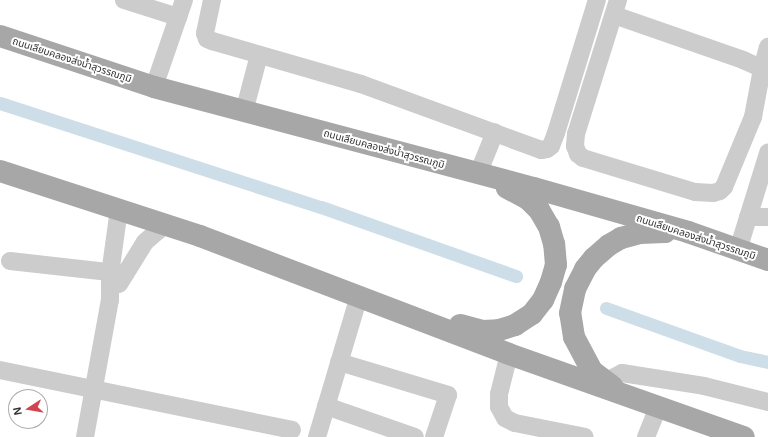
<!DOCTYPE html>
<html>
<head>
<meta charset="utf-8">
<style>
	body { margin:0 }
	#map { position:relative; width:768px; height:437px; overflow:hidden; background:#fff; font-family:Helvetica,"Noto Sans Thai",sans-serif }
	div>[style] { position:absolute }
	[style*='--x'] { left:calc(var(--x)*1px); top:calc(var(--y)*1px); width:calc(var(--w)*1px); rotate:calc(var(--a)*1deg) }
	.canal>* { height:13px; margin:-6.5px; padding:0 6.5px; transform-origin:6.5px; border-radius:6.5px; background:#cddee8 }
	.minor>* { height:18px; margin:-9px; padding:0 9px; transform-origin:9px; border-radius:9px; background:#ccc }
	.major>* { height:22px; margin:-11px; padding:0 11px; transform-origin:11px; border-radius:11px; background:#a7a7a7 }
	span { translate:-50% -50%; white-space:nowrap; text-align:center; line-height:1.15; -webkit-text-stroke:4px #fff; paint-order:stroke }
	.street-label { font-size:10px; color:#2f2f2f }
	.north { position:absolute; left:8px; top:389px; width:40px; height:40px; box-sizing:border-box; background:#fff; border:1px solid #acacac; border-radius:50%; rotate:258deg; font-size:11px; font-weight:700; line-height:16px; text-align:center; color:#2f2f2f }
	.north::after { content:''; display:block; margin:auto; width:14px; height:18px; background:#d2444f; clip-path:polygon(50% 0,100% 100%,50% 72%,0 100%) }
</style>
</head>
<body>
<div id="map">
	<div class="canal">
		<div style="--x:0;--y:103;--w:337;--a:18"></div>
		<div style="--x:321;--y:207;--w:207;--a:19.5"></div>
		<div style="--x:606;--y:308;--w:142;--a:19.7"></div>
		<div style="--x:740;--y:356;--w:29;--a:12"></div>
	</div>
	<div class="minor">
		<div style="--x:124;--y:0;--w:57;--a:17.5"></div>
		<div style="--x:212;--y:0;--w:34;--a:102"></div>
		<div style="--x:205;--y:33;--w:6;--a:72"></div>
		<div style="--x:207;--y:39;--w:5;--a:22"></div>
		<div style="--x:212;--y:41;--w:155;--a:16.1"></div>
		<div style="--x:361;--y:84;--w:192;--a:20.1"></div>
		<div style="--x:541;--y:150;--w:6;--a:-9"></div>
		<div style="--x:547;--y:149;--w:5;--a:-37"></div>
		<div style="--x:551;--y:146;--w:14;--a:-69"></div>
		<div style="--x:556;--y:133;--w:139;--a:-72.9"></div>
		<div style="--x:618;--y:0;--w:140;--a:107.4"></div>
		<div style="--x:576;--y:134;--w:12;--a:95"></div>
		<div style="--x:575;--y:146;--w:9;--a:69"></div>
		<div style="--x:578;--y:154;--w:6;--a:39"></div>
		<div style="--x:583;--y:158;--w:117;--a:16.9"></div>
		<div style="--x:695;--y:192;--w:18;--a:3"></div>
		<div style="--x:713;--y:193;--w:7;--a:-16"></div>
		<div style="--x:720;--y:191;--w:6;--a:-45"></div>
		<div style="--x:724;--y:187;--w:76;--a:-67.5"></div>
		<div style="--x:753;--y:117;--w:49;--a:-79.4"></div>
		<div style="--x:762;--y:69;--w:23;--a:-75"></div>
		<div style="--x:614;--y:15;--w:137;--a:19.2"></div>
		<div style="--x:743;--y:60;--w:27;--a:24"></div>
		<div style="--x:154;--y:87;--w:92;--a:-71"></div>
		<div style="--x:244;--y:112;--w:59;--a:-75.3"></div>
		<div style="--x:478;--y:174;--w:45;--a:-68"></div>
		<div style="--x:748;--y:217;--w:20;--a:0"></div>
		<div style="--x:738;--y:250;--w:102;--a:-72.8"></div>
		<div style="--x:10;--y:261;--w:116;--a:6.4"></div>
		<div style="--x:119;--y:284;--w:49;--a:-58.2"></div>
		<div style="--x:145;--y:242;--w:28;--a:-41"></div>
		<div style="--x:509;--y:354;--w:41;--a:104"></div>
		<div style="--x:499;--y:394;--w:13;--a:90"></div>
		<div style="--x:499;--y:407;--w:13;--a:61"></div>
		<div style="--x:505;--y:418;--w:11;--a:27"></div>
		<div style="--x:515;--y:423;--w:71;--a:11.3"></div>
		<div style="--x:339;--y:362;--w:114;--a:16.8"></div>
		<div style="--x:448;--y:395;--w:44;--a:108.4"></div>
		<div style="--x:0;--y:370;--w:298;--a:11.6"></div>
		<div style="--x:605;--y:382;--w:19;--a:-28"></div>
		<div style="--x:622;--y:373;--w:83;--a:9"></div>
		<div style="--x:704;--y:386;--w:66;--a:14"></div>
		<div style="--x:326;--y:406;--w:94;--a:19.2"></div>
		<div style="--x:85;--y:437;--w:139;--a:-79.7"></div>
		<div style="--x:110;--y:300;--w:26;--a:-90"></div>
		<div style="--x:110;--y:274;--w:66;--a:-82.1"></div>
		<div style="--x:317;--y:437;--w:147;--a:-73.4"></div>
		<div style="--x:646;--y:437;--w:31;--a:-68"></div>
	</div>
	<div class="major">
		<div style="--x:0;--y:36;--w:162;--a:18.3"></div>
		<div style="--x:154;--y:87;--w:393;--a:14.9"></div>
		<div style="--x:534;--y:188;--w:160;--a:15.9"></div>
		<div style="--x:688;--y:232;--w:85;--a:19.3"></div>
		<div style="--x:0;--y:171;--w:210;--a:18"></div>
		<div style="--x:200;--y:236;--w:331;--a:20.9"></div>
		<div style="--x:509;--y:354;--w:249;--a:19.5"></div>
		<div style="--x:460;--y:325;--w:23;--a:15"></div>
		<div style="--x:482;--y:331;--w:17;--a:-3"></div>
		<div style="--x:499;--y:330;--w:17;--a:-17"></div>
		<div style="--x:515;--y:325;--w:20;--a:-33"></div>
		<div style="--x:532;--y:314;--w:18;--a:-52"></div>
		<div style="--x:543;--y:300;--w:20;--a:-66"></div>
		<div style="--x:551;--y:282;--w:18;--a:-74"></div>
		<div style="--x:556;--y:265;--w:21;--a:-95"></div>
		<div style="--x:554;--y:244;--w:18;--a:-106"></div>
		<div style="--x:549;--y:227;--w:20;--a:-120"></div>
		<div style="--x:539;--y:210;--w:16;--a:-135"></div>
		<div style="--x:528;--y:199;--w:24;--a:-152"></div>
		<div style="--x:612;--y:386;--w:25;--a:-143"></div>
		<div style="--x:592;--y:371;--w:38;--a:-118"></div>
		<div style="--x:574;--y:337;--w:24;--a:-99"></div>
		<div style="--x:570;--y:313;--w:25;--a:-78"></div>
		<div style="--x:575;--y:289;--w:22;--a:-63"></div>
		<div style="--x:585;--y:269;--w:14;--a:-51"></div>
		<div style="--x:594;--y:258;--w:20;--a:-41"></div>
		<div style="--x:609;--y:245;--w:14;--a:-30"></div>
		<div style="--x:621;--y:238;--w:20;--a:-15"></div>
		<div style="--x:640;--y:233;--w:25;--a:-2"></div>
	</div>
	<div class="street-label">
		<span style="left:72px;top:60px;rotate:18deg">ถนนเลียบคลองส่งน้ำสุวรรณภูมิ</span>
		<span style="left:384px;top:149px;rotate:15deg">ถนนเลียบคลองส่งน้ำสุวรรณภูมิ</span>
		<span style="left:696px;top:237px;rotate:18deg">ถนนเลียบคลองส่งน้ำสุวรรณภูมิ</span>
	</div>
	<div class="north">N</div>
</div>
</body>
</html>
